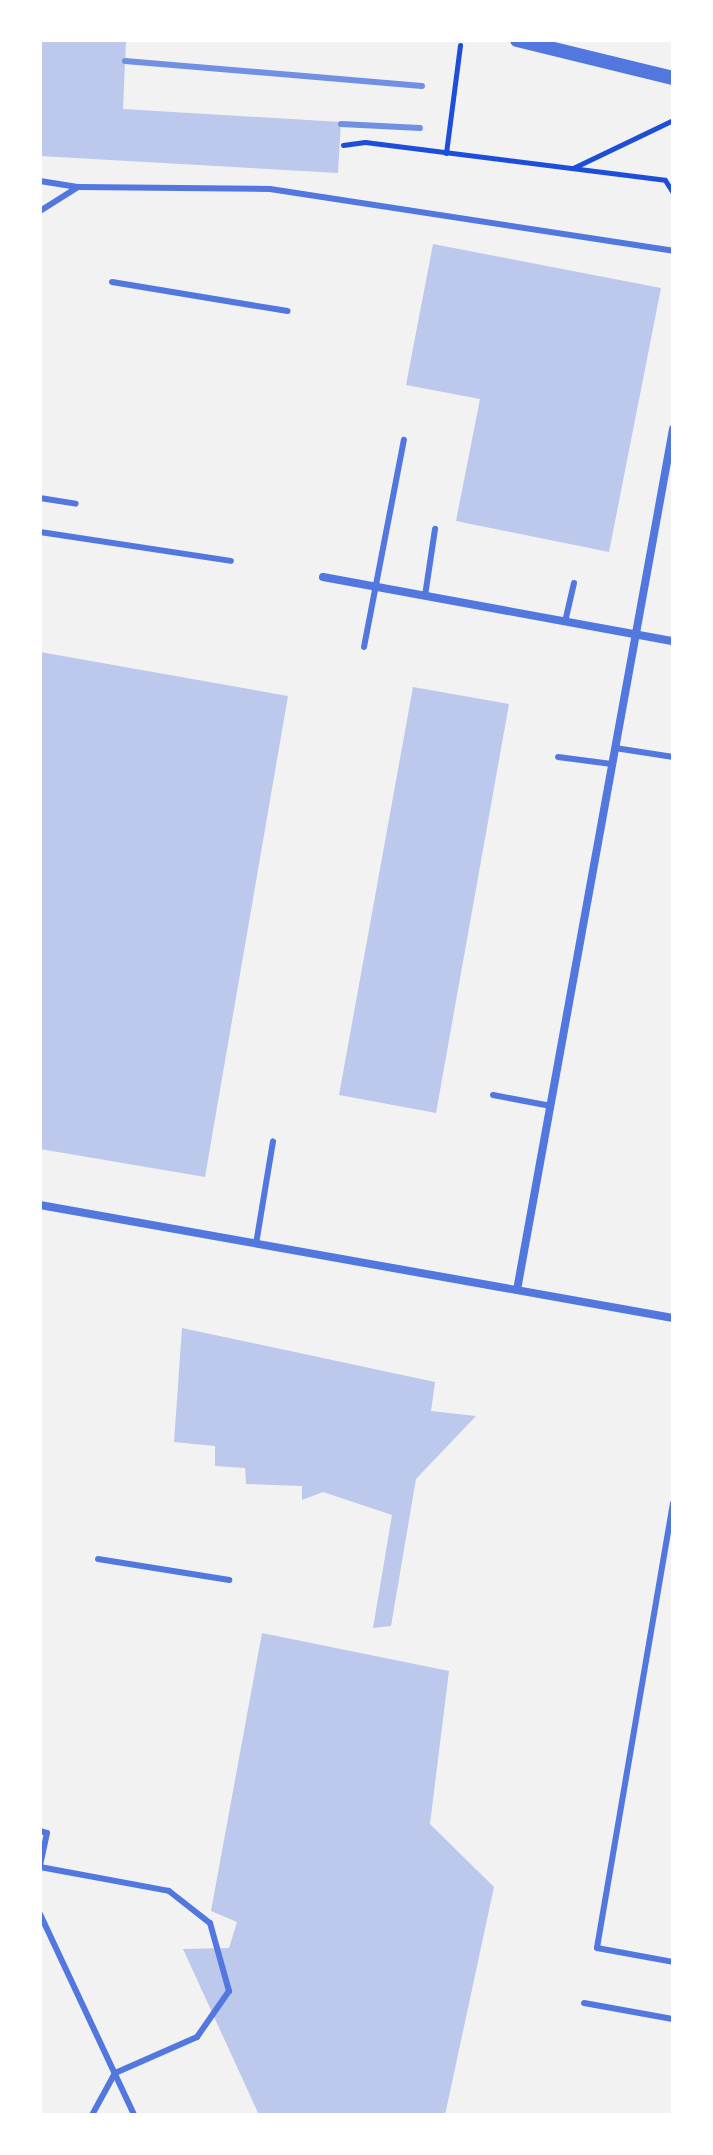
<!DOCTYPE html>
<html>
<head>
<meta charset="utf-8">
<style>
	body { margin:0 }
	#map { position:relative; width:713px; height:2155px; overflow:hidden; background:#f2f2f2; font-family:Barlow,sans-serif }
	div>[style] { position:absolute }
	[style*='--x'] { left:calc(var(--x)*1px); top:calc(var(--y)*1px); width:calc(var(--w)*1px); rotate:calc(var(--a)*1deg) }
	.building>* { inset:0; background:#bdc9ec }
	.path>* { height:5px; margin:-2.5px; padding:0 2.5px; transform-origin:2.5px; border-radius:2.5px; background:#1d4ed8 }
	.service>* { height:6px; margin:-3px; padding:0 3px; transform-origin:3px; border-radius:3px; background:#5277de }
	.minor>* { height:8px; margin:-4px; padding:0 4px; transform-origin:4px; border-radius:4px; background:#5277de }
	.tertiary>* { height:14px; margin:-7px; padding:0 7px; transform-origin:7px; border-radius:7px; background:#5277de }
	.rail>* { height:6px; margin:-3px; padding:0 3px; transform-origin:3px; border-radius:3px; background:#7290e2 }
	span { translate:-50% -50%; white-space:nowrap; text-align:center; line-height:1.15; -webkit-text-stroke:8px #fff; paint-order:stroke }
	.frame { position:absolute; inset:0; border:42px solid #fff; pointer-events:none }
</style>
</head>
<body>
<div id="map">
	<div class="building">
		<div style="clip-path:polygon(40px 40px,126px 40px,123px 109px,341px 122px,338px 173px,40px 156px)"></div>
		<div style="clip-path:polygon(433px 244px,661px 288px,609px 552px,456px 521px,480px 399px,406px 385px)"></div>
		<div style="clip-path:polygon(40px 652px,288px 696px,205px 1177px,40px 1149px)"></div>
		<div style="clip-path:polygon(413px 687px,509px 704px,436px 1113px,339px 1095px)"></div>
		<div style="clip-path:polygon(182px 1328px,435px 1382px,431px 1411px,476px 1416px,416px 1479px,391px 1626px,373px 1628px,392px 1515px,323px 1492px,302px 1500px,302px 1486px,246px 1484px,245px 1468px,215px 1466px,215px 1446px,174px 1442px)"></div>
		<div style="clip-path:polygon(262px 1633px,449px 1671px,430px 1824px,494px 1887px,445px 2115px,259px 2115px,183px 1949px,229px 1948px,237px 1922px,211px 1911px)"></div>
	</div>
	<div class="path">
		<div style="--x:343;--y:145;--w:22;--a:-8"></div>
		<div style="--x:365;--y:142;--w:302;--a:7.2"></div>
		<div style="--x:665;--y:180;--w:15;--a:58"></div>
		<div style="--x:446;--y:153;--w:109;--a:-82.6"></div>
		<div style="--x:573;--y:168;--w:111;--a:-25.6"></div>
	</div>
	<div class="service">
		<div style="--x:40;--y:181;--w:38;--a:9"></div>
		<div style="--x:78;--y:187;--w:192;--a:0.6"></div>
		<div style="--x:270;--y:189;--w:408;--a:8.7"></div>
		<div style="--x:40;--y:211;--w:45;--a:-32.3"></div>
		<div style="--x:112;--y:282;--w:178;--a:9.4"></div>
		<div style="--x:40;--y:498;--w:36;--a:9"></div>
		<div style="--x:40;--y:532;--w:193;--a:8.6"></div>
		<div style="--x:425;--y:596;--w:68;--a:-81.5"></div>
		<div style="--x:565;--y:622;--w:40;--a:-77"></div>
		<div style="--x:364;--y:647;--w:211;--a:-79.1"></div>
		<div style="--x:615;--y:748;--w:59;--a:8.8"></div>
		<div style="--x:558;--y:757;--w:54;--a:7.4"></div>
		<div style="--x:493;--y:1095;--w:59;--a:10.7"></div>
		<div style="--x:256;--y:1244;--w:104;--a:-80.6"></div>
		<div style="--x:673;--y:1503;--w:451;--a:99.7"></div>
		<div style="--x:597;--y:1948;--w:77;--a:10.4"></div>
		<div style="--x:98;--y:1559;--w:133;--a:9.1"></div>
		<div style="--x:40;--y:1831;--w:7;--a:16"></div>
		<div style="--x:47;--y:1833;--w:35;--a:102"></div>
		<div style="--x:40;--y:1867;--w:131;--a:10.5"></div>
		<div style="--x:169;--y:1891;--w:52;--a:38"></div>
		<div style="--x:210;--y:1923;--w:71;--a:74.4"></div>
		<div style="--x:229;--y:1991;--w:56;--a:124.8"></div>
		<div style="--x:197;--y:2037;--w:90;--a:156.3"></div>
		<div style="--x:115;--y:2073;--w:48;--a:118.7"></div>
		<div style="--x:40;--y:1914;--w:222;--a:64.9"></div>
		<div style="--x:584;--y:2003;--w:90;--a:10.2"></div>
	</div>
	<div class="minor">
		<div style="--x:323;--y:577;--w:356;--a:10.4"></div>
		<div style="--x:40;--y:1205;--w:643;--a:10.12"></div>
		<div style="--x:517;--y:1290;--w:875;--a:-79.73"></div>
	</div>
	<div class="tertiary">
		<div style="--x:517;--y:40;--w:161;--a:13.7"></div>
	</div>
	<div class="rail">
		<div style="--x:125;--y:61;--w:298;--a:4.8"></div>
		<div style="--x:341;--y:124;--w:79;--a:2.9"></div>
	</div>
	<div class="frame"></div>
</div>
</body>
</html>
